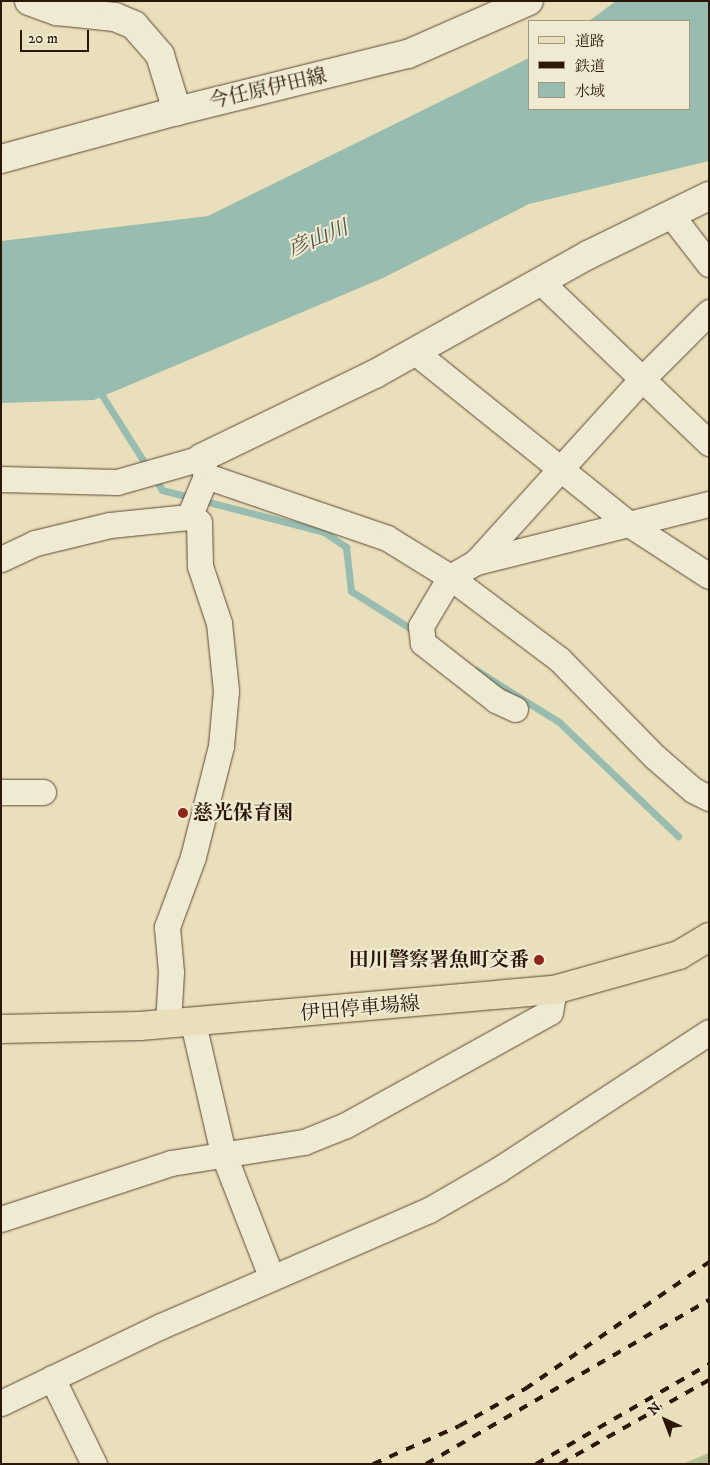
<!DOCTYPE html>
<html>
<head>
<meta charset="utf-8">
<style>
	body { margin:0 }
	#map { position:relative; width:710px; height:1465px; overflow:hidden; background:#eadfbb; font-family:"IM FELL DW Pica","Noto Serif JP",serif }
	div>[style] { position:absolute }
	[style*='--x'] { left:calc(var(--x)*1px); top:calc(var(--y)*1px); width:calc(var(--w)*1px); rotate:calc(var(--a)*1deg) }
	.green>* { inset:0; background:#b4c293 }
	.water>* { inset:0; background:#98bdb0 }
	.stream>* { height:7px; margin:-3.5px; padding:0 3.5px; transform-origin:3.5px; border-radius:3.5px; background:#98bdb0 }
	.roads { filter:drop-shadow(0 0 1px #5a4934) drop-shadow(0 0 1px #5a4934) }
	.street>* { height:25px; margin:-12.5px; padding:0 12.5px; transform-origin:12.5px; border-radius:12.5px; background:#f1ead3 }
	.secondary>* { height:28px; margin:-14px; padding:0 14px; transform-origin:14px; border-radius:14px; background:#f1ead3 }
	.primary>* { height:28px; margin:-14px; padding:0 14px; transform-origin:14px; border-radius:14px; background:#eadfbb }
	.rail>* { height:4px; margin-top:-2px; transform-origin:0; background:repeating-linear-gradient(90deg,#2a1707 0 9px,transparent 0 18px) }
	.dots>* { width:14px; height:14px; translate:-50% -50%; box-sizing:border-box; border:2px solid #f1ead3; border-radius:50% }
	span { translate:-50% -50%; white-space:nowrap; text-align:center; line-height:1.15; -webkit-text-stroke:4px #f1ead3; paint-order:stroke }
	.street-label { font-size:20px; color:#2a1707 }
	.poi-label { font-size:20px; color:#2a1707; font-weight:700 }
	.left { translate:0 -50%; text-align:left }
	.right { translate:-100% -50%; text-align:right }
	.water-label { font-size:21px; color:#505142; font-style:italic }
	.frame { position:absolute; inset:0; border:2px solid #2a1707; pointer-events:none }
	.legend { position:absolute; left:528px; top:20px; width:162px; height:90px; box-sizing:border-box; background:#f1ead3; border:1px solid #a19681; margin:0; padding:6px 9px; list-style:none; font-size:15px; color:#2a1707 }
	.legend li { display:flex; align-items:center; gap:10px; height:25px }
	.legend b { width:25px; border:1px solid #a19681 }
	.north { position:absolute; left:640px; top:1395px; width:50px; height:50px; -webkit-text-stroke:4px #f1ead3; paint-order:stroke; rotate:317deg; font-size:14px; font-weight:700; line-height:20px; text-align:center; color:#2a1707 }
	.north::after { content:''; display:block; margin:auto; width:18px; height:22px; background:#2a1707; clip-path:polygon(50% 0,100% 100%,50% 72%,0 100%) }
	.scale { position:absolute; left:20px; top:30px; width:69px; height:22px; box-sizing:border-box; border:2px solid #2a1707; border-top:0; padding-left:6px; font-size:15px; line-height:18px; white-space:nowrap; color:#2a1707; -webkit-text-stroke:4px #f1ead3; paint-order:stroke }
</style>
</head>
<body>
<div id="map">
	<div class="green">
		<div style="clip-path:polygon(709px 1453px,709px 1464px,682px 1464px)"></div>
	</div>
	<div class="water">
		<div style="clip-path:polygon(616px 1px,709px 1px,709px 161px,529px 204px,383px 278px,94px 400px,1px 403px,1px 241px,208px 216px,529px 58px,529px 109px,689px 109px,689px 21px,589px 21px)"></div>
	</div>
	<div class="stream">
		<div style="--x:98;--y:389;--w:93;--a:57.7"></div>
		<div style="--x:154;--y:477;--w:15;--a:58"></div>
		<div style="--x:162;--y:490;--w:167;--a:14.5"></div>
		<div style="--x:324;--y:532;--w:27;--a:34"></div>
		<div style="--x:346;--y:547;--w:44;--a:83.5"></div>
		<div style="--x:351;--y:591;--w:77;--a:32.2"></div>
		<div style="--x:476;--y:670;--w:98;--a:32.1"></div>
		<div style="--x:559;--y:722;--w:165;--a:43.8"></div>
	</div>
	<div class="roads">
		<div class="street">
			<div style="--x:671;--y:215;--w:62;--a:52.2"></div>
			<div style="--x:541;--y:282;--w:233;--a:43.8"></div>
			<div style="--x:415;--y:352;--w:275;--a:38.8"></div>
			<div style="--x:629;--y:524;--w:95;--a:33"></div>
			<div style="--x:206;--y:476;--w:191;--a:18.9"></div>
			<div style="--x:387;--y:538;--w:74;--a:31.8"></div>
			<div style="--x:450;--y:577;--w:136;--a:37"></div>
			<div style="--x:559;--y:659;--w:137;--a:45.6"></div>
			<div style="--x:655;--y:757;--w:50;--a:41"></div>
			<div style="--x:693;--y:790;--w:18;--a:27"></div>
			<div style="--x:1;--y:479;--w:116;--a:1.5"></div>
			<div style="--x:117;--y:482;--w:87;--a:-15.9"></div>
			<div style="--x:201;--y:458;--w:19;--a:74"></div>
			<div style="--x:206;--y:476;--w:44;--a:112.5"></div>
			<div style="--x:1;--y:559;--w:38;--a:-25"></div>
			<div style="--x:35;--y:543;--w:77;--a:-13.5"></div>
			<div style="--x:110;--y:525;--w:79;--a:-5.8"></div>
			<div style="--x:189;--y:517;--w:11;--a:27"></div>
			<div style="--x:199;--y:522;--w:44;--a:88.7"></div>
			<div style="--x:200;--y:566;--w:60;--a:71.6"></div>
			<div style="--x:219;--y:623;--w:68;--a:84.1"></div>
			<div style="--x:226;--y:691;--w:55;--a:95.2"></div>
			<div style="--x:221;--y:746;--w:114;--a:104.2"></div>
			<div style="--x:193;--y:857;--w:75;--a:110.4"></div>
			<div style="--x:167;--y:927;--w:45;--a:84.9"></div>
			<div style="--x:171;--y:972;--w:52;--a:93.3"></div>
			<div style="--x:476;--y:562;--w:247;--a:-47.8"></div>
			<div style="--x:642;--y:379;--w:95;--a:-45"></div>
			<div style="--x:515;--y:709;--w:21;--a:-155"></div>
			<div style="--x:496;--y:700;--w:93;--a:-142"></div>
			<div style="--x:423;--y:643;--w:17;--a:-97"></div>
			<div style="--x:421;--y:626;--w:57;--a:-59.4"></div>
			<div style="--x:450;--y:577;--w:30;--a:-30"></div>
			<div style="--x:476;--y:562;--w:240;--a:-14"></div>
			<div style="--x:1;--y:792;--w:42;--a:0"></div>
			<div style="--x:193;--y:1023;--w:133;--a:77"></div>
			<div style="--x:223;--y:1153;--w:121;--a:68.7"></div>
			<div style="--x:1;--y:1219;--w:179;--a:-18.2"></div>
			<div style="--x:171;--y:1163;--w:135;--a:-9"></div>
			<div style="--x:304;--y:1142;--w:45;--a:-22"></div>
			<div style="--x:346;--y:1125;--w:233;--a:-29"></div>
			<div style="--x:550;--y:1012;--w:22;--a:-80"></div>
			<div style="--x:52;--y:1378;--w:96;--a:64"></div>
			<div style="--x:1;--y:1403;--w:178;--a:-25.7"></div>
			<div style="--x:161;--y:1326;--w:292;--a:-23.4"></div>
			<div style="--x:429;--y:1210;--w:80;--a:-30.1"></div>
			<div style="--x:498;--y:1170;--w:252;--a:-33.2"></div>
		</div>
		<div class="secondary">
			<div style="--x:29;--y:1;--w:30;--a:20"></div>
			<div style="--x:57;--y:11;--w:58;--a:5.9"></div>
			<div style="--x:115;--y:17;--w:21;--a:23"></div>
			<div style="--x:134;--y:25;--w:40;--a:49"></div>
			<div style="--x:160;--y:55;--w:59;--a:73.1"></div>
			<div style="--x:1;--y:159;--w:182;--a:-15.3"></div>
			<div style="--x:177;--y:111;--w:238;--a:-13.9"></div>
			<div style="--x:408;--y:54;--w:132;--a:-23.7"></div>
			<div style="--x:201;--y:458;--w:193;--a:-25.8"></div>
			<div style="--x:375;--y:374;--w:244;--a:-29.2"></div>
			<div style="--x:588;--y:255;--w:135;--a:-26"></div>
		</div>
		<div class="primary">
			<div style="--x:1;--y:1029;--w:139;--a:-1.2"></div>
			<div style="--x:140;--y:1026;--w:416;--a:-5"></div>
			<div style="--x:554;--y:990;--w:130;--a:-15.6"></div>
			<div style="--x:679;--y:955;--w:35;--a:-31"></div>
		</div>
	</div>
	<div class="rail">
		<div style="--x:373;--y:1464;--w:94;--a:-23.8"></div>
		<div style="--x:459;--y:1426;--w:76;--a:-29.3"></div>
		<div style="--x:525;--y:1389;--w:224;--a:-34.6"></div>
		<div style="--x:426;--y:1464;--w:327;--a:-30.1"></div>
		<div style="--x:536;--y:1464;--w:200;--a:-30"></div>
		<div style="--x:560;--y:1464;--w:171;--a:-29.4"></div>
	</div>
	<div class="dots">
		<div style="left:183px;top:813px;background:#8f2418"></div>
		<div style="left:539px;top:960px;background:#8f2418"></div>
	</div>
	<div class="street-label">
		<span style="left:268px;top:89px;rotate:-13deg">今任原伊田線</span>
		<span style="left:360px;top:1009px;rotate:-5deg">伊田停車場線</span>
	</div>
	<div class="poi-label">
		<span class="left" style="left:193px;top:813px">慈光保育園</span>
		<span class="right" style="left:529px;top:960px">田川警察署魚町交番</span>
	</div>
	<div class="water-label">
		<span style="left:318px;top:239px;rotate:-22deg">彦山川</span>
	</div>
	<div class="frame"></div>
	<ul class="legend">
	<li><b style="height:6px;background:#eadfbb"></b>道路</li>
	<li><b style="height:6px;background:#2a1707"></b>鉄道</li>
	<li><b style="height:14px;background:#98bdb0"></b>水域</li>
	</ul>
	<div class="north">N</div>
	<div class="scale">20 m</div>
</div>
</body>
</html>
